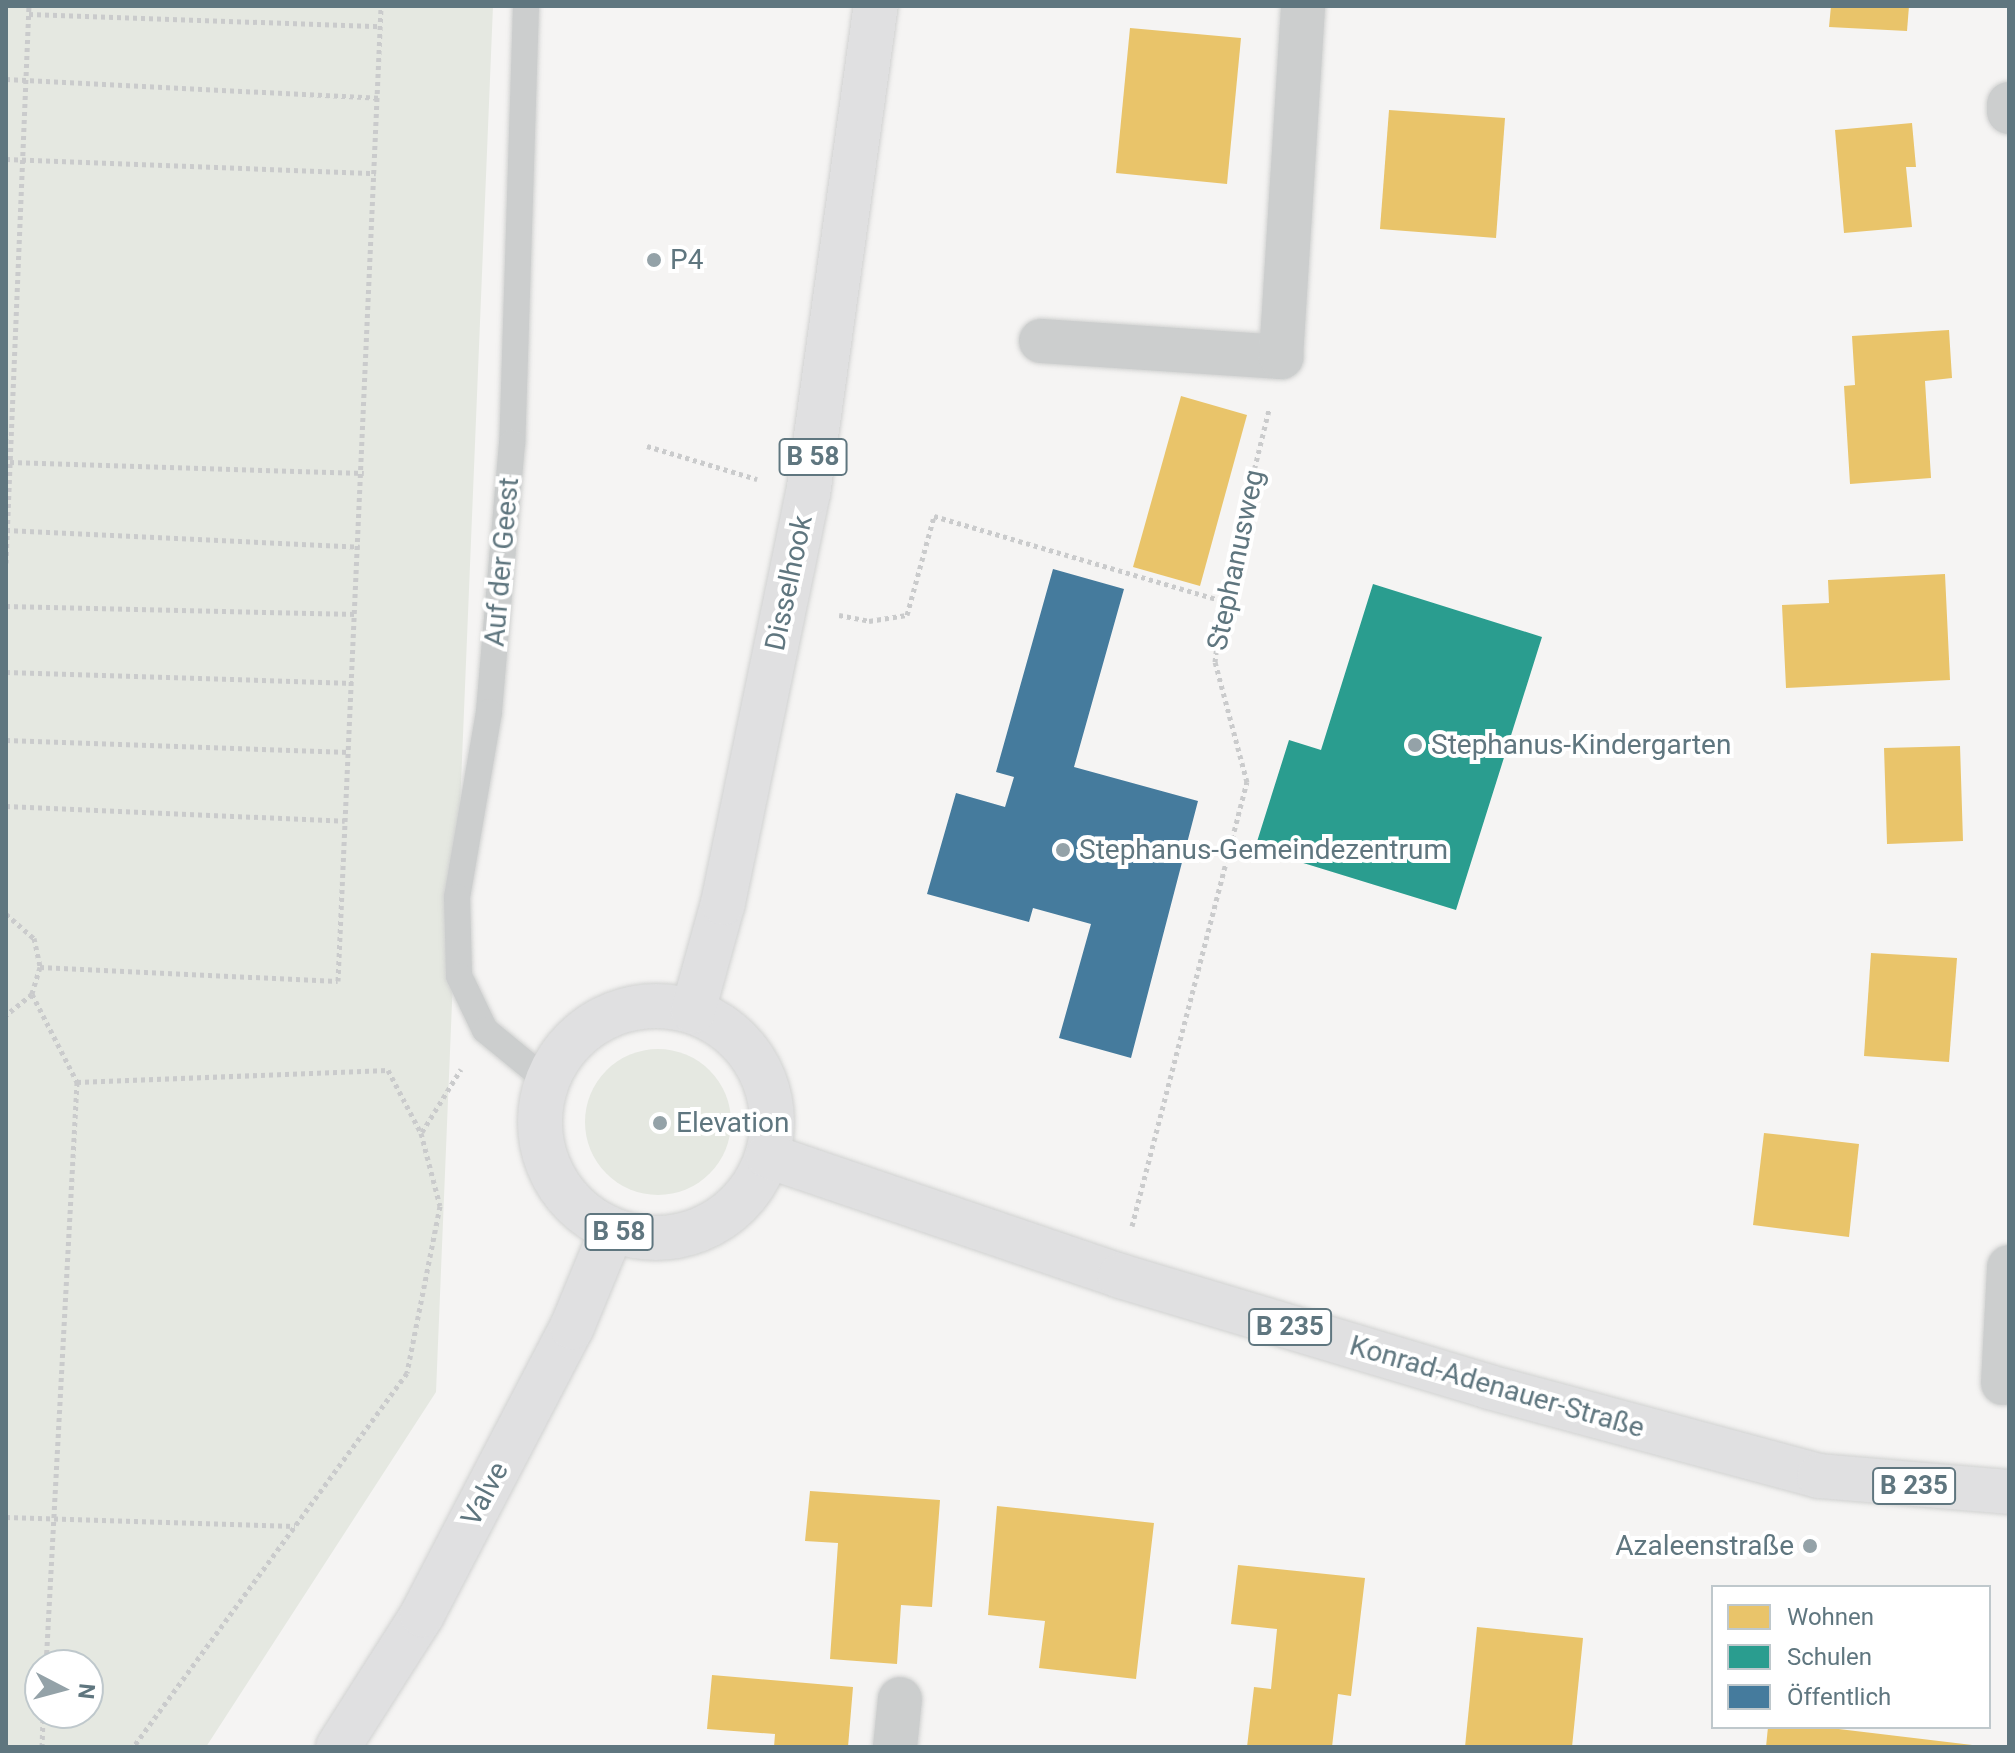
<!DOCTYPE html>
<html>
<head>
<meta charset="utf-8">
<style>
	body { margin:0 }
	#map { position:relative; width:2015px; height:1753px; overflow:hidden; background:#f5f4f3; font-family:Roboto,sans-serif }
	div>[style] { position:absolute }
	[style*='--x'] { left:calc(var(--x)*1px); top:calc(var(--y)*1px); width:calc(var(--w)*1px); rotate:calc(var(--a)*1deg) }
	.green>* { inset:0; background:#e5e8e1 }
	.round { border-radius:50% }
	.homes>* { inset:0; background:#e9c46a }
	.schools>* { inset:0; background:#2a9d8f }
	.public>* { inset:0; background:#457b9d }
	.path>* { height:5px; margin-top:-2.5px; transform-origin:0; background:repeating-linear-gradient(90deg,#cacbcc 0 4px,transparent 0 8px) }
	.roads { filter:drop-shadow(0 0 2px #d1d2d1) drop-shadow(0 0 2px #d1d2d1) }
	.service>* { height:26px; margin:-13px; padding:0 13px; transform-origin:13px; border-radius:13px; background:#cccece }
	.minor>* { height:44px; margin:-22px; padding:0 22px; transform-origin:22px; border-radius:22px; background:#cccece }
	.primary>* { height:44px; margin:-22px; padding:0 22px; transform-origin:22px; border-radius:22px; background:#e0e0e1 }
	.primary>.ring { margin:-22px; padding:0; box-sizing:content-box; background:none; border:44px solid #e0e0e1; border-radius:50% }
	.dots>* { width:22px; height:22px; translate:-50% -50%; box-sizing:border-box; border:4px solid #fff; border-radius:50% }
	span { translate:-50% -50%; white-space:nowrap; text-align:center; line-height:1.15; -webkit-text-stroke:8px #fff; paint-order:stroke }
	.shield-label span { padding:2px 6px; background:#fff; border:2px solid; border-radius:6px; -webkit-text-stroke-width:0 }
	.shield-label { font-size:26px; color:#5f767f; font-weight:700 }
	.poi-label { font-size:28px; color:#5f767f }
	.left { translate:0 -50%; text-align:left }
	.right { translate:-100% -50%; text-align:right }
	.street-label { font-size:28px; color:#5f767f }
	.frame { position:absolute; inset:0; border:8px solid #5f767f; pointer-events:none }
	.legend { position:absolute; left:1711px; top:1585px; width:280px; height:144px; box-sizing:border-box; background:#fff; border:2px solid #bfc8cc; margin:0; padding:10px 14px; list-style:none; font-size:24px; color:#5f767f }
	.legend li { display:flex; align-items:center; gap:16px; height:40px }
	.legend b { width:40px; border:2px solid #bfc8cc }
	.north { position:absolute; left:24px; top:1649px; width:80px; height:80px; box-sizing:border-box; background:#fff; border:2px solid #bfc8cc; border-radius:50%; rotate:96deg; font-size:22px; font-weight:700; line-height:32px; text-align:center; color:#5f767f }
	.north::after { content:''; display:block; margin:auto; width:28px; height:36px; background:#94a2a8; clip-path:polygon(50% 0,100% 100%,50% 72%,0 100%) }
</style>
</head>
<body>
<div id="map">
	<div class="green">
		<div style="clip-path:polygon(evenodd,6px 6px,493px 6px,436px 1392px,206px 1747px,6px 1747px,6px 6px,40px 1665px,88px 1665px,88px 1713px,40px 1713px,40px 1665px)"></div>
		<div class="round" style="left:585px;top:1049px;width:146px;height:146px"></div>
	</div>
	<div class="homes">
		<div style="clip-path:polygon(1831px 6px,1909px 6px,1907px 31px,1829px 27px)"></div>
		<div style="clip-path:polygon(1130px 28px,1241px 38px,1227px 184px,1116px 173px)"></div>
		<div style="clip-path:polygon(1389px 110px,1505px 118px,1496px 238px,1380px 229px)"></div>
		<div style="clip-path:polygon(1912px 123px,1916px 167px,1906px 167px,1912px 227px,1844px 233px,1835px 130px)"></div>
		<div style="clip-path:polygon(1949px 330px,1952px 378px,1925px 381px,1931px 478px,1850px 484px,1844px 386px,1855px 385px,1852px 336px)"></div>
		<div style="clip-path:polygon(1181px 396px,1247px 415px,1200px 586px,1133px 567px)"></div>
		<div style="clip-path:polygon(1945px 574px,1950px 680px,1786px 688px,1782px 605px,1829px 603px,1828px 580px)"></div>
		<div style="clip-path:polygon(1960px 746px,1963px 841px,1887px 844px,1884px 748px)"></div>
		<div style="clip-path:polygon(1871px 953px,1957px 958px,1949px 1062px,1864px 1056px)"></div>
		<div style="clip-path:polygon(1764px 1133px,1859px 1144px,1849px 1237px,1753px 1225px)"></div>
		<div style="clip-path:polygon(810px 1491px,940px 1500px,932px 1607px,901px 1605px,897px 1664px,830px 1659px,838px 1543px,805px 1541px)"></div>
		<div style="clip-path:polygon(997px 1506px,1154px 1523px,1136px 1679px,1039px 1668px,1045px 1621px,988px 1615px)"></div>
		<div style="clip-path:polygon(1238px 1565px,1365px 1578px,1351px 1696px,1338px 1694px,1332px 1747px,1247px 1747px,1254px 1687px,1271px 1689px,1277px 1629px,1231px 1624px)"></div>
		<div style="clip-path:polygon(1477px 1627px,1583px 1638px,1572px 1747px,1465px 1747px)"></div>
		<div style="clip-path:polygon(712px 1675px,853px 1687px,848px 1747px,774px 1747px,775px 1734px,707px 1729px)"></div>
		<div style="clip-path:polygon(1768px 1727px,1822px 1727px,1989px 1747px,1766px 1747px)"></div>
	</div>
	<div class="schools">
		<div style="clip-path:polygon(1373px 584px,1542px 637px,1456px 910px,1255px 848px,1289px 740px,1321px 750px)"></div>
	</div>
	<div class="public">
		<div style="clip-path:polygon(1053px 569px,1124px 589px,1074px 767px,1198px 801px,1131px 1058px,1059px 1038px,1091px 924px,1033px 908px,1029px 922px,927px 894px,956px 793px,1005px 807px,1014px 777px,996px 772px)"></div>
	</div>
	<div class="path">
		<div style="--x:29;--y:14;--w:351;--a:2"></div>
		<div style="--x:6;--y:79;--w:373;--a:2.9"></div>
		<div style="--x:6;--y:159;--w:370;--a:2.2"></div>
		<div style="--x:647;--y:446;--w:115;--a:16.7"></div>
		<div style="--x:10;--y:462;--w:354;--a:1.8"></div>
		<div style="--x:6;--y:530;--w:354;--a:2.7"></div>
		<div style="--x:6;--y:563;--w:557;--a:-87.64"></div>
		<div style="--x:6;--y:606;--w:351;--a:1.3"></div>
		<div style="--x:839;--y:615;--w:31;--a:11"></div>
		<div style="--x:869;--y:621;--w:38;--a:-9"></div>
		<div style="--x:907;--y:615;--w:103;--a:-74.7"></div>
		<div style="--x:934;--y:516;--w:300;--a:16.4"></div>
		<div style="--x:6;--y:672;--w:347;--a:1.8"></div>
		<div style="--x:6;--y:740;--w:344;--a:2"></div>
		<div style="--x:6;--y:806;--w:339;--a:2.5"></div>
		<div style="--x:6;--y:914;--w:37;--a:41"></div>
		<div style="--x:34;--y:938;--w:30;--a:78"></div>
		<div style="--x:40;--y:967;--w:28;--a:107"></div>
		<div style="--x:32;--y:994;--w:33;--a:141"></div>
		<div style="--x:40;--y:967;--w:298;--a:2.7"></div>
		<div style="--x:338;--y:981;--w:976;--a:-87.47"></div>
		<div style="--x:32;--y:994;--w:99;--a:62.9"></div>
		<div style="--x:77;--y:1082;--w:584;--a:93.04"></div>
		<div style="--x:77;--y:1082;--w:311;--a:-2.2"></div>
		<div style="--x:388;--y:1070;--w:71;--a:62.4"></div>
		<div style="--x:421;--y:1133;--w:75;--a:75.4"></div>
		<div style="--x:440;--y:1206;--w:170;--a:101.2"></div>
		<div style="--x:407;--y:1373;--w:464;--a:126.2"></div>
		<div style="--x:422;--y:1132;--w:74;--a:-58.2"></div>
		<div style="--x:1132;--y:1226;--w:459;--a:-75.5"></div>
		<div style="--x:1247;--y:782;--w:124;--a:-104.9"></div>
		<div style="--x:1215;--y:662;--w:61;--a:-83.5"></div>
		<div style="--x:1222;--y:601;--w:198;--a:-76.2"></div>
		<div style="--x:6;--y:1517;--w:289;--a:1.8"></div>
		<div style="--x:42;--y:1747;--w:34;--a:-88"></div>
	</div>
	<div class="roads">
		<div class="service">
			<div style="--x:526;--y:6;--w:437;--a:91.8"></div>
			<div style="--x:512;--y:443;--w:270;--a:94.9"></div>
			<div style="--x:489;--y:712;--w:188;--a:99.8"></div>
			<div style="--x:457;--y:897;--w:79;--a:88.5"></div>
			<div style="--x:459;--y:976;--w:60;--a:64.3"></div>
			<div style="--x:485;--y:1030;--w:80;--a:39.4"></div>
		</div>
		<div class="minor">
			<div style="--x:2009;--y:104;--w:8;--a:90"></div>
			<div style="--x:1041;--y:341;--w:241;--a:3.8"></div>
			<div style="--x:1281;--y:357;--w:352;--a:-86.4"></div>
			<div style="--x:2003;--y:1383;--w:116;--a:-87"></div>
			<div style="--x:895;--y:1747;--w:48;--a:-84.1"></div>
		</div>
		<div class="primary">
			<div class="ring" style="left:540px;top:1006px;width:188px;height:188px"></div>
			<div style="--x:693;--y:1011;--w:112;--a:-74.5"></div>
			<div style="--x:723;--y:903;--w:418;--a:-78.3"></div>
			<div style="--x:808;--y:494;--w:493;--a:-82.1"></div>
			<div style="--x:768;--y:1156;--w:372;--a:18.8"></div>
			<div style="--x:1120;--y:1276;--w:385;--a:16.7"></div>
			<div style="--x:1489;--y:1387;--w:342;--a:15.1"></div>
			<div style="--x:1819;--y:1476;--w:191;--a:4.8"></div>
			<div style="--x:338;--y:1747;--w:156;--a:-57.5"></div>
			<div style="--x:422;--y:1615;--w:325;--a:-62.5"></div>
			<div style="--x:572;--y:1327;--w:105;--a:-67.6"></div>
		</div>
	</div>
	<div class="dots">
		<div style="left:654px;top:260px;background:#94a2a8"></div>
		<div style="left:1415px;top:745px;background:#94a2a8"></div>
		<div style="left:1063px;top:850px;background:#94a2a8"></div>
		<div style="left:660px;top:1123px;background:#94a2a8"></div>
		<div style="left:1810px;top:1546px;background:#94a2a8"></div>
	</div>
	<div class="shield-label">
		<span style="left:813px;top:457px">B 58</span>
		<span style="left:619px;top:1232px">B 58</span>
		<span style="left:1290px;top:1327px">B 235</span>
		<span style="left:1914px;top:1486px">B 235</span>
	</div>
	<div class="poi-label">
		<span class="left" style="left:670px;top:260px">P4</span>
		<span class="left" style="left:1431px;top:745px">Stephanus-Kindergarten</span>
		<span class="left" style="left:1079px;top:850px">Stephanus-Gemeindezentrum</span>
		<span class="left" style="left:676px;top:1123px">Elevation</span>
		<span class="right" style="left:1794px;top:1546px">Azaleenstraße</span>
	</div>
	<div class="street-label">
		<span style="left:1236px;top:560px;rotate:-78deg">Stephanusweg</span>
		<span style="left:502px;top:562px;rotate:-85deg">Auf der Geest</span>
		<span style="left:789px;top:583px;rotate:-78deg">Disselhook</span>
		<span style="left:1497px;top:1387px;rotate:16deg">Konrad-Adenauer-Straße</span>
		<span style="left:485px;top:1494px;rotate:-62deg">Valve</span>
	</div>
	<div class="frame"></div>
	<ul class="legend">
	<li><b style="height:22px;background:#e9c46a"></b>Wohnen</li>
	<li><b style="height:22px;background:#2a9d8f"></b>Schulen</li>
	<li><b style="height:22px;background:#457b9d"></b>Öffentlich</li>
	</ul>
	<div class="north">N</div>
</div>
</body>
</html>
